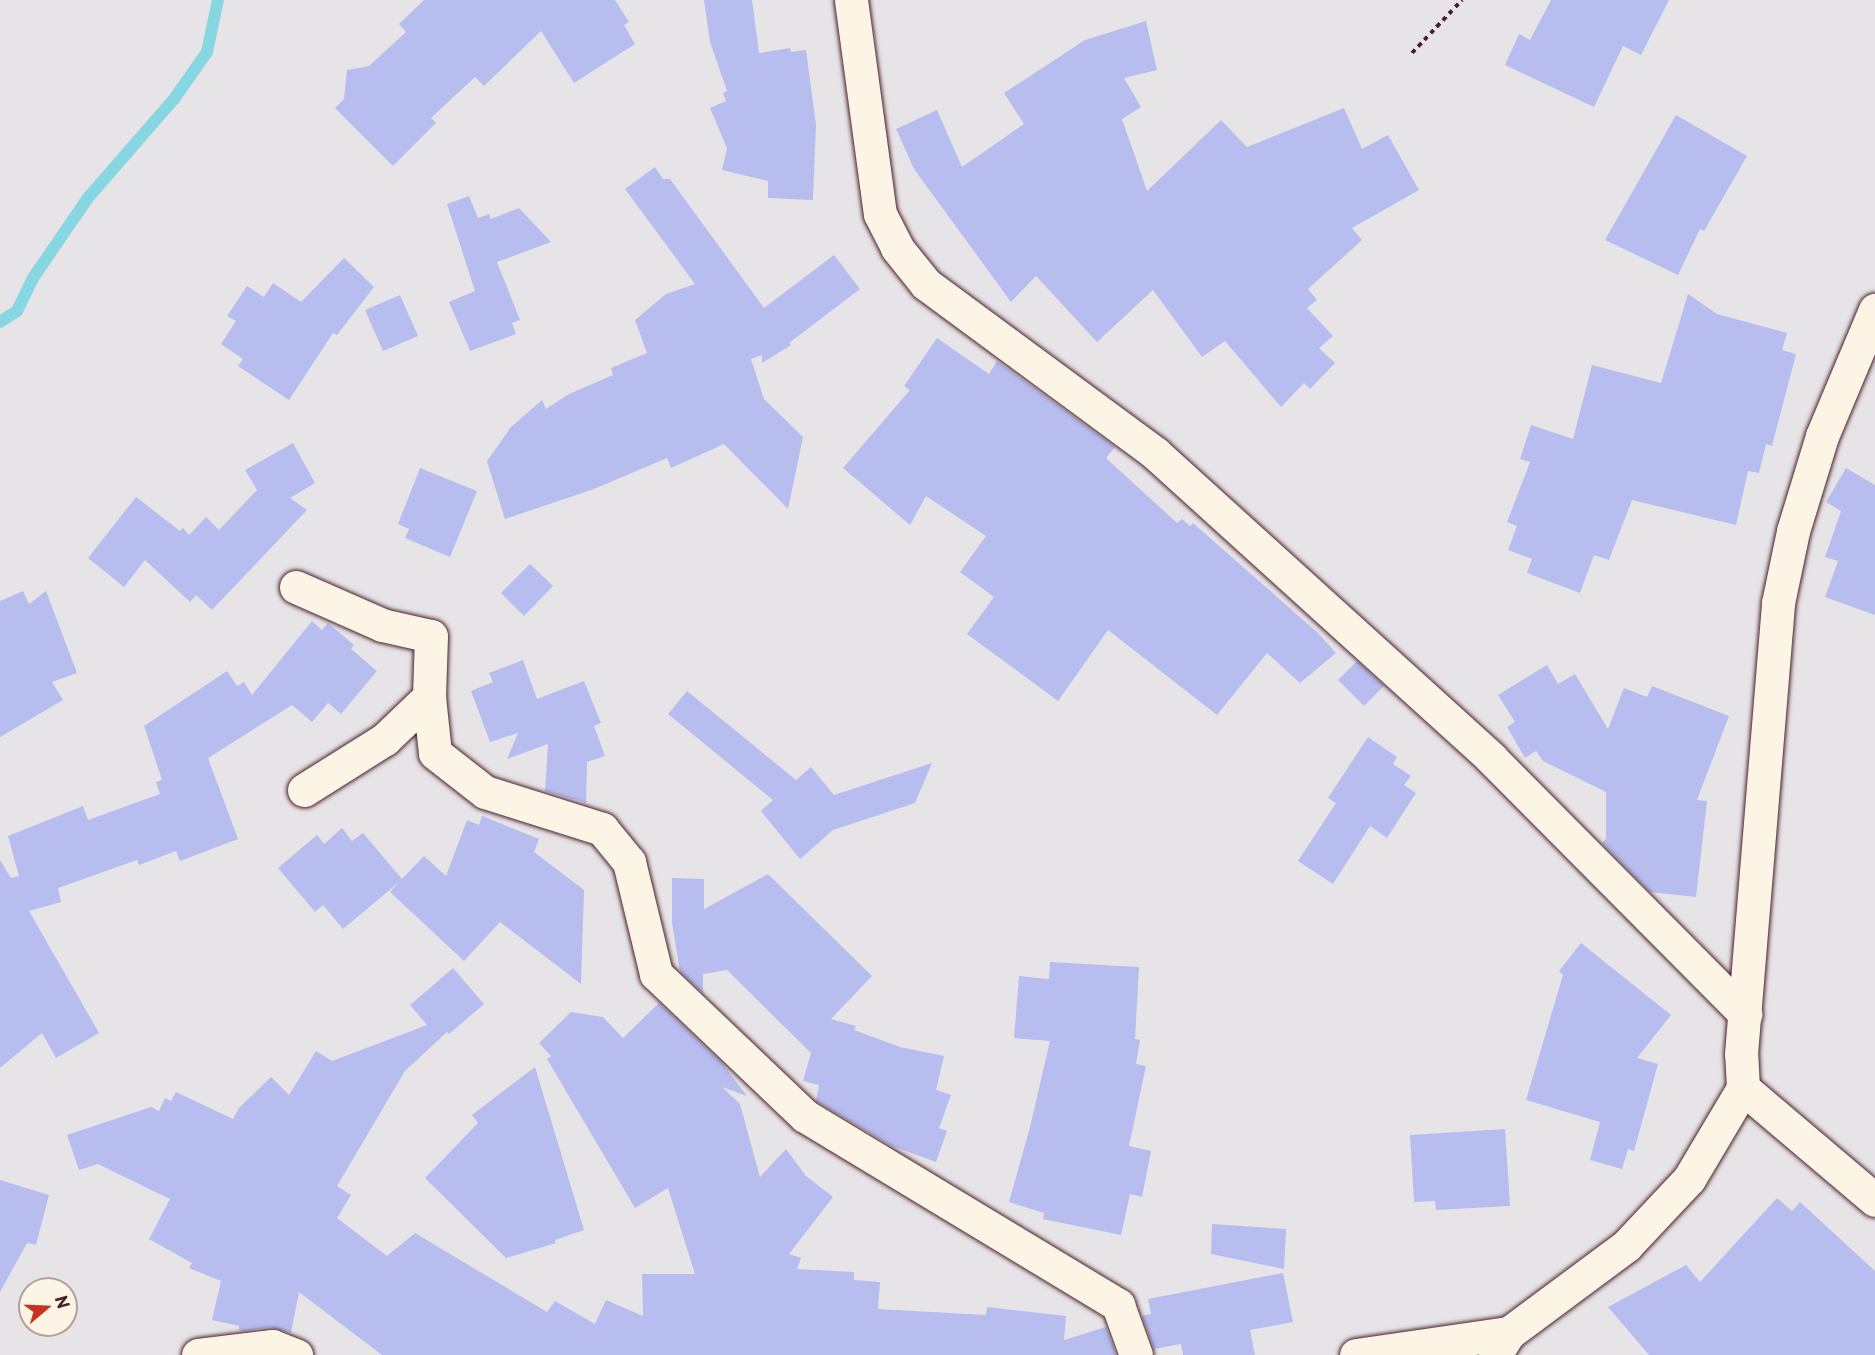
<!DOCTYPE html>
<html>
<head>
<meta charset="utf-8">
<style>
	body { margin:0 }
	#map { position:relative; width:1875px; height:1355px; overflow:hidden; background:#e7e4e8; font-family:"Playpen Sans",sans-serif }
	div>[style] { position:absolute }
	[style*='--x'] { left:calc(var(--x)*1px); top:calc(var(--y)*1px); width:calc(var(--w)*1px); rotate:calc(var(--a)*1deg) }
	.stream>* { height:12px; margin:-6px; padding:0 6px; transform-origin:6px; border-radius:6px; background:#87d7e2 }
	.building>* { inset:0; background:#b7bdef }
	.path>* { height:4px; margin-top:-2px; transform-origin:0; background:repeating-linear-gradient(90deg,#4a1f2b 0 4.5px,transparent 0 9px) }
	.roads { filter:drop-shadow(0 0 2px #4a1f2b) drop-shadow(0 0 2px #4a1f2b) }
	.street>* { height:33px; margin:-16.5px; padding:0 16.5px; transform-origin:16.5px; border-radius:16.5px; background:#fcf5e5 }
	span { translate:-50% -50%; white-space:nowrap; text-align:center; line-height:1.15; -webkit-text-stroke:4.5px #fcf5e5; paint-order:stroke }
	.north { position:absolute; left:18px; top:1277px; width:60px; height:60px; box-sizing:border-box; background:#fcf5e5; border:2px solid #b59f9b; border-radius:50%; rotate:71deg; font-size:16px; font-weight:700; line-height:24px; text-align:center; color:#4a1f2b }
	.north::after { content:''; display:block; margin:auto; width:21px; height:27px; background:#c8321e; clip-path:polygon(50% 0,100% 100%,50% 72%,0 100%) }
</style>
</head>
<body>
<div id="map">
	<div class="stream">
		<div style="--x:0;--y:322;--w:20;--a:-33"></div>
		<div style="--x:17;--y:311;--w:37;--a:-64"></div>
		<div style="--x:33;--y:278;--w:96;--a:-55.6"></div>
		<div style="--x:87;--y:199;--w:133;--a:-49"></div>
		<div style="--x:174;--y:99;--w:57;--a:-54.9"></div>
		<div style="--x:207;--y:52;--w:53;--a:-78.1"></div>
	</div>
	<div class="building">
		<div style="clip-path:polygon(424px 0,615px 0,629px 22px,624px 25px,635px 44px,574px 83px,541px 31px,484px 86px,475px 77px,431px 118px,436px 123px,393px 166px,335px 108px,344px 99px,347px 70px,369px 66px,406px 32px,399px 24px)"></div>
		<div style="clip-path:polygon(704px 0,752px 0,759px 53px,790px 48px,791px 52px,806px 50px,816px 125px,813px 200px,768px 198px,768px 181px,722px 170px,727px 148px,710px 108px,726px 101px,723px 93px,727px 91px,710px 42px)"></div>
		<div style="clip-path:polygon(1551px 0,1669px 0,1641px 55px,1623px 46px,1594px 107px,1505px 65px,1519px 34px,1530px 40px)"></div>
		<div style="clip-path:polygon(1146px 21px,1157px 70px,1124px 78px,1141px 107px,1122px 119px,1147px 191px,1221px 120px,1247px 147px,1344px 108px,1362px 149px,1388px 135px,1419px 190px,1352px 228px,1362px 240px,1308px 289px,1317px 300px,1307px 308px,1333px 336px,1319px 348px,1335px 363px,1310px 389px,1304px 383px,1281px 407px,1225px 341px,1202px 357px,1153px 290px,1097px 342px,1036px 276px,1011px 302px,914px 169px,896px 129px,937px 110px,962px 167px,1024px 124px,1004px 93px,1085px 40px)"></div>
		<div style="clip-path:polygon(1676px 115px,1747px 156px,1704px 231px,1700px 229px,1678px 275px,1605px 240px)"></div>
		<div style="clip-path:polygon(655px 167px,663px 179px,670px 179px,764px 308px,834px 255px,860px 289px,789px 343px,791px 345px,762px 363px,762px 355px,751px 359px,764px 399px,803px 437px,788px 509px,724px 444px,671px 468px,667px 458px,594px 489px,505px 519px,487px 461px,511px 427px,542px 400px,546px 409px,569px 394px,613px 375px,611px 368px,647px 353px,635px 320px,666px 294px,695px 284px,625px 189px)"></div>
		<div style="clip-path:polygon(469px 196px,478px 218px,489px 214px,491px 219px,519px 208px,551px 242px,497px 262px,520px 320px,512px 323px,516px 334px,470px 351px,449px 302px,475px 291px,447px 204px)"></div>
		<div style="clip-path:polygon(344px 258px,374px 287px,337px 335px,333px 333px,289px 400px,238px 366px,243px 359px,221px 344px,236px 321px,227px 316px,247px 286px,264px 297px,273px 283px,301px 302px)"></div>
		<div style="clip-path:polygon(1688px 294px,1717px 314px,1787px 333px,1782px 350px,1796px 354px,1772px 446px,1766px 444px,1759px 473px,1748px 471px,1736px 525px,1632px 500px,1609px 560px,1594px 555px,1580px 593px,1527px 573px,1532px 559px,1508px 550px,1517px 526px,1507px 522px,1530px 462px,1520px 459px,1531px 425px,1573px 439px,1592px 365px,1661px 383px)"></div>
		<div style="clip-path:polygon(400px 295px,418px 336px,383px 351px,365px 310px)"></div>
		<div style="clip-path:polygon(937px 338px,989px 374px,997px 361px,1115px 447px,1106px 458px,1177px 523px,1182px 519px,1190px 526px,1193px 523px,1319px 634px,1336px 653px,1300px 683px,1267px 653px,1217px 715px,1108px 630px,1058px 701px,967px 634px,994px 597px,960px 572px,986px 536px,926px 496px,910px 525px,843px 468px,910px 390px,904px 386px)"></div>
		<div style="clip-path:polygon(293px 443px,315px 483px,290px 498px,307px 510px,212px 610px,196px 595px,190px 602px,145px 560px,124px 587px,88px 558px,136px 497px,180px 531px,183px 528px,189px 535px,206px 517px,219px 530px,257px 490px,245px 470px)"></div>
		<div style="clip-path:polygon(420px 468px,477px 491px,450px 557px,405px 538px,409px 529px,398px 524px)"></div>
		<div style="clip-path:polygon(1846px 468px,1875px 485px,1875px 615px,1825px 597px,1838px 561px,1825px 557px,1841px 511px,1826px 502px)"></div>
		<div style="clip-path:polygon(530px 564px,553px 586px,524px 616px,501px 593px)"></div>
		<div style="clip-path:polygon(23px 591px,29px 604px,46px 591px,77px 673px,52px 682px,63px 700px,0 737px,0 601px)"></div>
		<div style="clip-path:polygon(312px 621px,322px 630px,328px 623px,354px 645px,351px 649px,377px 671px,341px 714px,328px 703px,312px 722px,292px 705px,208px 758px,238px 839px,180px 861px,176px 851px,139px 865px,137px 860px,58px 888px,61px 902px,29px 911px,99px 1033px,56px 1058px,42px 1033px,0 1068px,0 860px,11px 878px,19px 876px,8px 836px,83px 806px,88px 820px,160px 794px,156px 782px,162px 780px,144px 726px,227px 671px,237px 686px,244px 682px,252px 695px)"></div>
		<div style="clip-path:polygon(523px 660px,537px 699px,584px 681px,601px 723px,594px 726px,605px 756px,587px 762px,586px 803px,545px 791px,548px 744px,507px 759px,518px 733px,490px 742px,471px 691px,493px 682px,489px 673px)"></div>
		<div style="clip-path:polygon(1357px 661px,1384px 686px,1364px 706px,1338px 680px)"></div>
		<div style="clip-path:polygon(1547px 665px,1558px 684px,1575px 674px,1608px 729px,1624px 688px,1647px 697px,1652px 686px,1729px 716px,1697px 800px,1707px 801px,1696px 897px,1650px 892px,1602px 843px,1606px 839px,1606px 792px,1543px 761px,1536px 751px,1525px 758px,1507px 727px,1515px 722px,1498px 695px)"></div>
		<div style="clip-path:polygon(687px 691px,796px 780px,811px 767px,834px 795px,932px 763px,915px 803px,833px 830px,800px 859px,761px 811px,773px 800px,668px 714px)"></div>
		<div style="clip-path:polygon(1368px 737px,1397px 757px,1393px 764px,1411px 776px,1404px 785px,1416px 793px,1387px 838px,1370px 826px,1333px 884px,1298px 861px,1336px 803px,1328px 798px)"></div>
		<div style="clip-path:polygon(482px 816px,539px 839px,534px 852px,584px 890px,581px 984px,500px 922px,464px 961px,390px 892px,398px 883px,343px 929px,323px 905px,315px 912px,278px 868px,317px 835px,324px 844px,342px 828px,352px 841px,363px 833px,402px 879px,424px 856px,446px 876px,467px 820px,479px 825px)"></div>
		<div style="clip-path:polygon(768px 874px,872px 976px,831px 1019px,856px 1026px,854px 1030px,900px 1047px,944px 1056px,936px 1090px,951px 1095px,939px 1128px,947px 1131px,936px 1162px,892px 1146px,816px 1101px,819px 1085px,803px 1081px,811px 1053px,727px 970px,703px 974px,703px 993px,680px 971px,672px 923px,672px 878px,704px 879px,704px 909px)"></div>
		<div style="clip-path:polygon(1581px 943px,1671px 1015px,1637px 1058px,1658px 1064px,1634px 1151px,1628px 1149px,1622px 1169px,1590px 1160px,1600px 1122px,1526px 1100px,1563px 975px,1559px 971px)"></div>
		<div style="clip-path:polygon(1050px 962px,1139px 967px,1135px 1039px,1140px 1040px,1136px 1064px,1146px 1066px,1129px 1146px,1151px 1151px,1142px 1197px,1130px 1194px,1121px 1235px,1043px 1219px,1044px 1213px,1009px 1202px,1030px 1127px,1050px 1041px,1014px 1038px,1019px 976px,1049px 979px)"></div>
		<div style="clip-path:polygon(453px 968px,484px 1004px,449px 1034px,447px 1032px,405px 1071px,337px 1186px,351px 1195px,337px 1218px,387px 1256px,415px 1233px,547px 1312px,555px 1301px,595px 1324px,606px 1300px,643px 1316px,642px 1274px,695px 1274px,668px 1188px,635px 1208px,547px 1059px,551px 1056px,539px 1043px,571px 1012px,603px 1017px,623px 1038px,659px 1003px,722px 1063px,747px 1096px,722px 1087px,740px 1104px,760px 1177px,786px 1149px,806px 1176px,833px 1197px,789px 1254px,801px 1258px,797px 1269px,854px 1272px,854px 1280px,880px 1282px,878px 1309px,986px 1315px,987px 1307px,1066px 1316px,1064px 1340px,1106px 1327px,1116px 1355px,382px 1355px,299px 1292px,291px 1333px,270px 1327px,244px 1331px,239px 1330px,239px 1326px,212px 1320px,221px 1281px,189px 1268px,192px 1263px,149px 1239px,170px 1199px,98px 1164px,79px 1170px,67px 1135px,151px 1107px,159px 1111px,165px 1098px,171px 1101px,176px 1092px,233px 1119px,239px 1108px,271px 1077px,289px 1095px,316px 1051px,332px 1061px,427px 1025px,410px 1005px)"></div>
		<div style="clip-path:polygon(535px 1067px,584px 1230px,555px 1240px,556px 1243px,506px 1258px,425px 1178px,478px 1123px,472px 1115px)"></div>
		<div style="clip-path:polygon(1505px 1129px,1510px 1206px,1436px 1210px,1435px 1201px,1414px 1202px,1410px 1135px)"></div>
		<div style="clip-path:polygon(0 1180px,49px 1195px,36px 1245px,27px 1243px,0 1292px)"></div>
		<div style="clip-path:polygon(1777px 1198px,1792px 1211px,1800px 1202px,1875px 1271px,1875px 1355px,1649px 1355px,1608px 1307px,1686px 1265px,1700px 1282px)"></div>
		<div style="clip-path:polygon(1212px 1224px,1286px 1229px,1284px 1269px,1211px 1254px)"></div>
		<div style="clip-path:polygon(1283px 1273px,1293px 1322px,1250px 1330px,1255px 1355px,1183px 1355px,1181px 1344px,1154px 1349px,1142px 1316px,1151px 1314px,1148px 1299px)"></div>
	</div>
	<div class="path">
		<div style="--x:1412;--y:53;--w:73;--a:-46.7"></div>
	</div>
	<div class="roads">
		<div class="street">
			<div style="--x:851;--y:0;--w:216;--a:82.3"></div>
			<div style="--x:880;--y:214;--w:38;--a:63"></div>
			<div style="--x:897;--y:248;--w:46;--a:51.1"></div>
			<div style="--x:926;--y:284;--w:285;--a:36.4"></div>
			<div style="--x:1155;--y:453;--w:454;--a:42.2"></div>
			<div style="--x:1491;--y:758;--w:361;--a:45.2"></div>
			<div style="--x:296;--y:587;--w:94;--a:23.8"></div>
			<div style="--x:382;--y:625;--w:50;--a:12.7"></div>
			<div style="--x:431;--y:636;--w:61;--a:91.9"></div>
			<div style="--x:429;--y:697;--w:56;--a:83.9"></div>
			<div style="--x:435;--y:753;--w:63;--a:38"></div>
			<div style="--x:485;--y:792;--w:123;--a:17.5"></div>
			<div style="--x:602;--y:829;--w:43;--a:50.7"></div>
			<div style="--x:629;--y:862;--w:115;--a:76.4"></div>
			<div style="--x:656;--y:974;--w:206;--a:43.6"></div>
			<div style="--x:805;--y:1116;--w:366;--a:31.1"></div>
			<div style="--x:1118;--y:1305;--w:53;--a:70.2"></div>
			<div style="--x:304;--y:790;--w:96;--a:-32.2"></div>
			<div style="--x:385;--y:739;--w:61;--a:-43.7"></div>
			<div style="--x:1743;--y:1088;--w:173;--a:40.3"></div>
			<div style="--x:198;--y:1355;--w:75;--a:-6.9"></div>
			<div style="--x:272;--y:1346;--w:26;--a:21"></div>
			<div style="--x:1356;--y:1355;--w:155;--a:-8.2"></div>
			<div style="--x:1495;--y:1355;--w:26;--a:-58"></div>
			<div style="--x:1509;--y:1333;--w:146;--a:-36.6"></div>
			<div style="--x:1626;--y:1246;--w:92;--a:-46.8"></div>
			<div style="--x:1689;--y:1179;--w:106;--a:-59.3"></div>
			<div style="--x:1743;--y:1088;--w:34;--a:-93"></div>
			<div style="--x:1741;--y:1054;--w:453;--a:-85.3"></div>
			<div style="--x:1778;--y:603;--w:74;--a:-78.2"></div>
			<div style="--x:1793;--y:531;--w:99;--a:-73"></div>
			<div style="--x:1822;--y:436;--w:137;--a:-67.2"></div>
		</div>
	</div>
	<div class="north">N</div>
</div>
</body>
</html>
